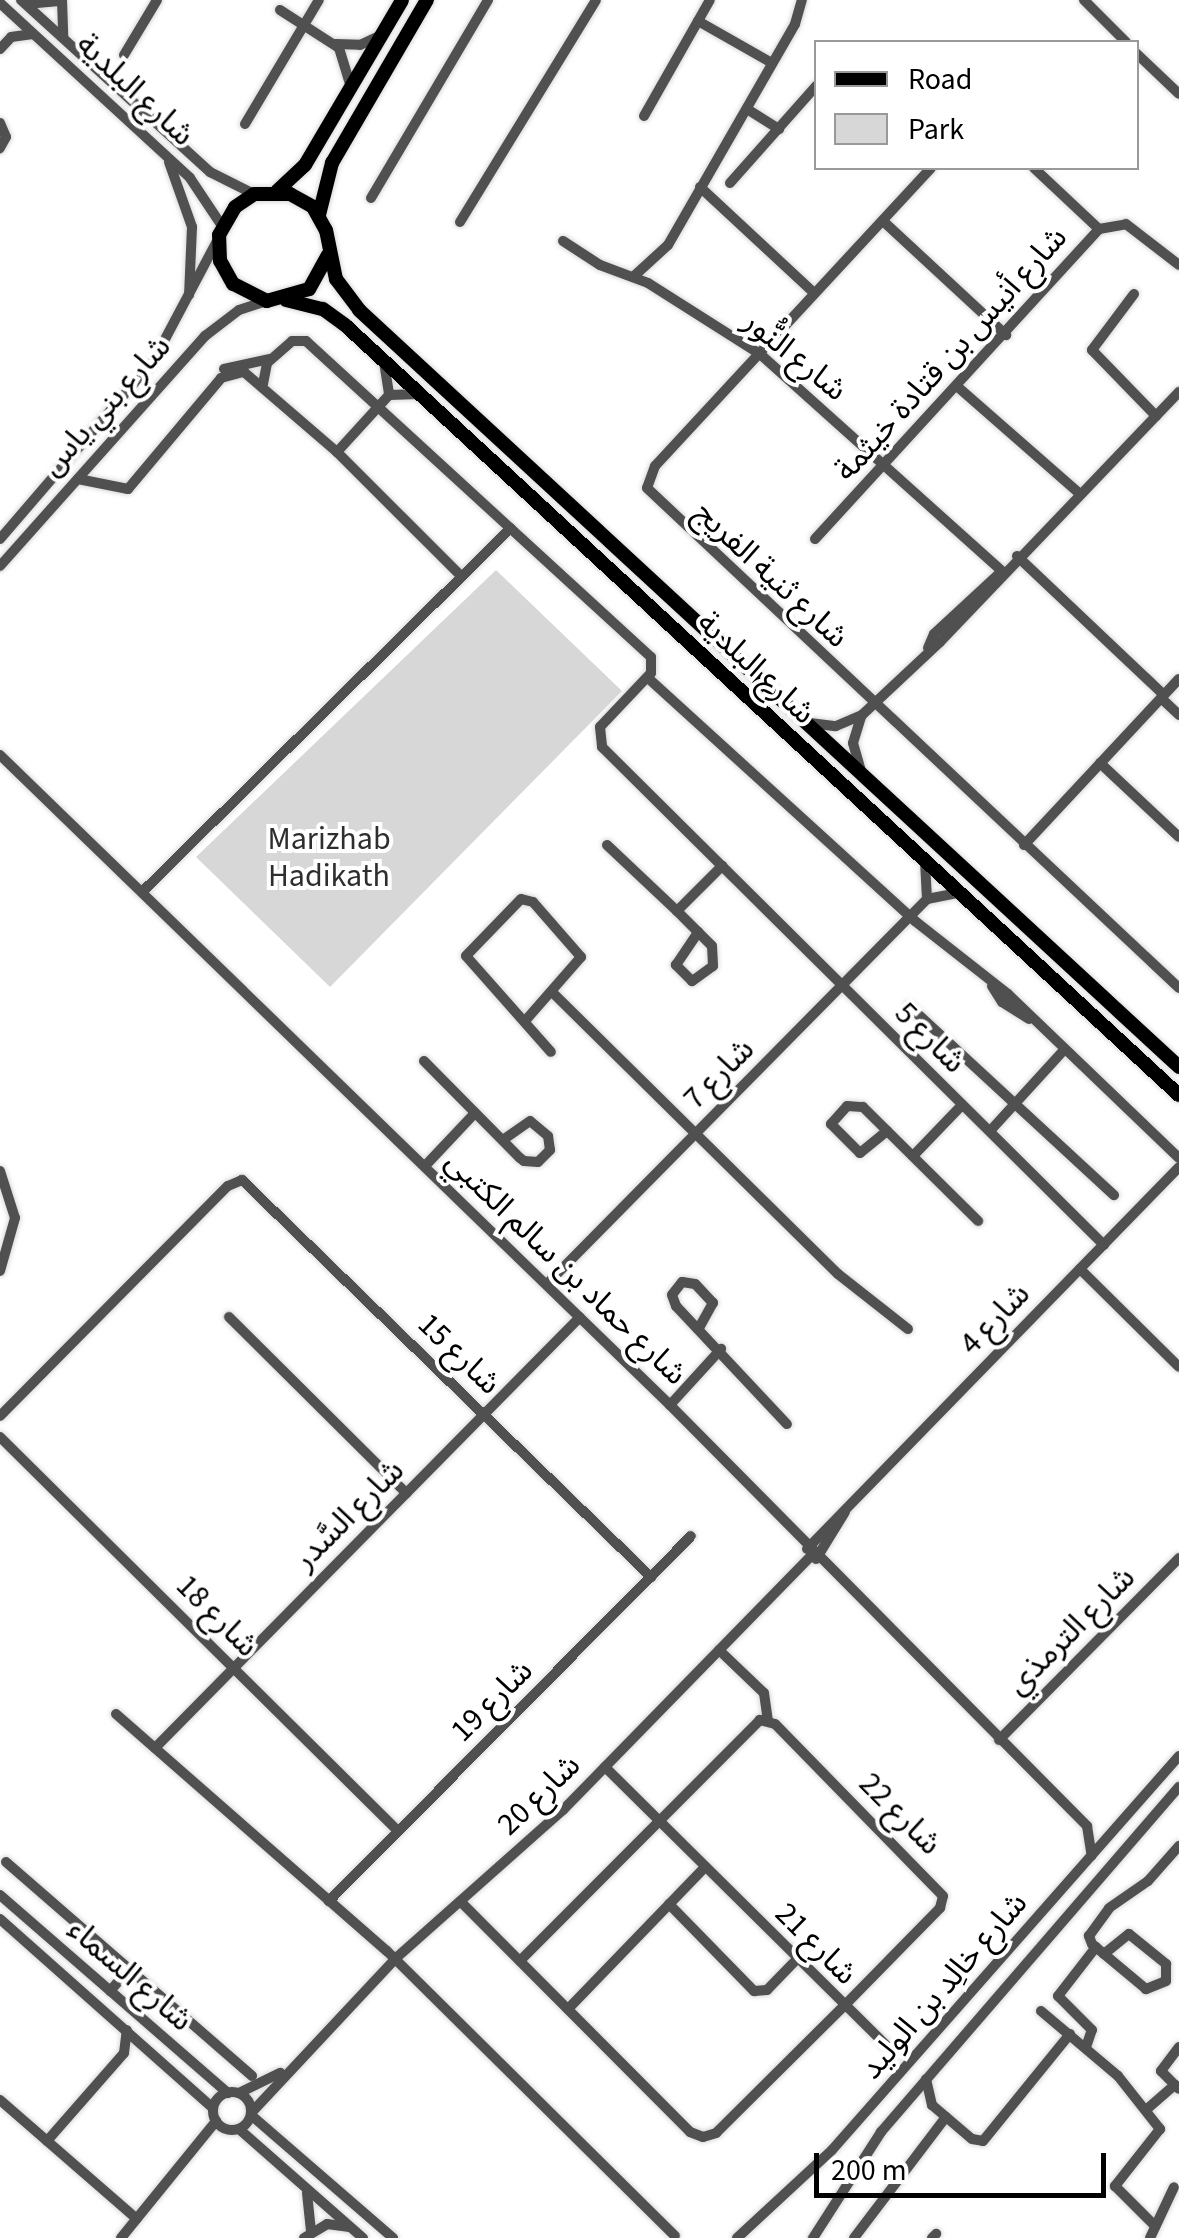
<!DOCTYPE html>
<html>
<head>
<meta charset="utf-8">
<style>
	body { margin:0 }
	#map { position:relative; width:1179px; height:2238px; overflow:hidden; background:#fff; font-family:"Source Sans 3","Noto Sans Arabic",sans-serif }
	div>[style] { position:absolute }
	[style*='--x'] { left:calc(var(--x)*1px); top:calc(var(--y)*1px); width:calc(var(--w)*1px); rotate:calc(var(--a)*1deg) }
	.green>* { inset:0; background:#d7d7d7 }
	.roads { filter:drop-shadow(0 0 2px #dbdbdb) drop-shadow(0 0 2px #dbdbdb) }
	.minor>* { height:10px; margin:-5px; padding:0 5px; transform-origin:5px; border-radius:5px; background:#505050 }
	.minor>.ring { margin:-5px; padding:0; box-sizing:content-box; background:none; border:10px solid #505050; border-radius:50% }
	.major>* { height:14px; margin:-7px; padding:0 7px; transform-origin:7px; border-radius:7px; background:#000 }
	span { translate:-50% -50%; white-space:nowrap; text-align:center; line-height:1.15; -webkit-text-stroke:8px #fff; paint-order:stroke }
	.street-label { font-size:32px; color:#000 }
	.park-label { font-size:32px; color:#2e2e2e }
	.legend { position:absolute; left:814px; top:40px; width:325px; height:130px; box-sizing:border-box; background:#fff; border:2px solid #999; margin:0; padding:12px 18px; list-style:none; font-size:30px; color:#000 }
	.legend li { display:flex; align-items:center; gap:20px; height:50px }
	.legend b { width:50px; border:2px solid #999 }
	.scale { position:absolute; left:814px; top:2153px; width:292px; height:45px; box-sizing:border-box; border:5px solid #000; border-top:0; padding-left:12px; font-size:30px; line-height:35px; white-space:nowrap; color:#000; -webkit-text-stroke:8px #fff; paint-order:stroke }
</style>
</head>
<body>
<div id="map">
	<div class="green">
		<div style="clip-path:polygon(496px 570px,622px 691px,330px 987px,196px 857px)"></div>
	</div>
	<div class="roads">
		<div class="minor">
			<div style="--x:21;--y:0;--w:256;--a:42.3"></div>
			<div style="--x:210;--y:172;--w:49;--a:26.6"></div>
			<div style="--x:62;--y:0;--w:37;--a:88"></div>
			<div style="--x:1084;--y:0;--w:59;--a:45"></div>
			<div style="--x:0;--y:3;--w:258;--a:42.6"></div>
			<div style="--x:190;--y:178;--w:58;--a:56.3"></div>
			<div style="--x:26;--y:4;--w:36;--a:-5"></div>
			<div style="--x:280;--y:10;--w:70;--a:32.8"></div>
			<div style="--x:339;--y:48;--w:41;--a:72.9"></div>
			<div style="--x:698;--y:21;--w:85;--a:29.6"></div>
			<div style="--x:336;--y:44;--w:24;--a:2"></div>
			<div style="--x:360;--y:45;--w:23;--a:-25"></div>
			<div style="--x:0;--y:49;--w:16;--a:-47"></div>
			<div style="--x:11;--y:37;--w:22;--a:-8"></div>
			<div style="--x:1136;--y:53;--w:59;--a:43.6"></div>
			<div style="--x:124;--y:55;--w:64;--a:-59"></div>
			<div style="--x:747;--y:109;--w:38;--a:32"></div>
			<div style="--x:644;--y:116;--w:133;--a:-60.4"></div>
			<div style="--x:0;--y:123;--w:15;--a:67"></div>
			<div style="--x:6;--y:137;--w:13;--a:119"></div>
			<div style="--x:245;--y:124;--w:144;--a:-59.2"></div>
			<div style="--x:169;--y:162;--w:69;--a:70.5"></div>
			<div style="--x:192;--y:227;--w:68;--a:92.5"></div>
			<div style="--x:931;--y:168;--w:406;--a:132.8"></div>
			<div style="--x:655;--y:466;--w:23;--a:110"></div>
			<div style="--x:647;--y:488;--w:730;--a:43.22"></div>
			<div style="--x:1034;--y:168;--w:89;--a:43.2"></div>
			<div style="--x:730;--y:183;--w:130;--a:-48.4"></div>
			<div style="--x:700;--y:187;--w:156;--a:42.9"></div>
			<div style="--x:371;--y:198;--w:230;--a:-59.4"></div>
			<div style="--x:883;--y:221;--w:168;--a:42.8"></div>
			<div style="--x:460;--y:222;--w:260;--a:-58.5"></div>
			<div style="--x:563;--y:241;--w:44;--a:33"></div>
			<div style="--x:600;--y:265;--w:51;--a:20.6"></div>
			<div style="--x:648;--y:283;--w:133;--a:32.4"></div>
			<div style="--x:760;--y:354;--w:325;--a:41.9"></div>
			<div style="--x:633;--y:277;--w:47;--a:-42.4"></div>
			<div style="--x:668;--y:245;--w:255;--a:-60.1"></div>
			<div style="--x:795;--y:24;--w:25;--a:-74"></div>
			<div style="--x:1134;--y:294;--w:70;--a:126.9"></div>
			<div style="--x:1092;--y:350;--w:92;--a:45.9"></div>
			<div style="--x:384;--y:362;--w:33;--a:81"></div>
			<div style="--x:224;--y:369;--w:47;--a:-12.3"></div>
			<div style="--x:263;--y:384;--w:21;--a:-79"></div>
			<div style="--x:267;--y:363;--w:33;--a:-41"></div>
			<div style="--x:292;--y:341;--w:14;--a:0"></div>
			<div style="--x:306;--y:341;--w:468;--a:42.5"></div>
			<div style="--x:651;--y:657;--w:16;--a:90"></div>
			<div style="--x:651;--y:673;--w:74;--a:133.4"></div>
			<div style="--x:600;--y:727;--w:20;--a:84"></div>
			<div style="--x:602;--y:747;--w:707;--a:44.77"></div>
			<div style="--x:959;--y:388;--w:159;--a:41.2"></div>
			<div style="--x:337;--y:452;--w:77;--a:-47.6"></div>
			<div style="--x:389;--y:395;--w:31;--a:-2"></div>
			<div style="--x:78;--y:479;--w:51;--a:11.3"></div>
			<div style="--x:128;--y:489;--w:145;--a:-50"></div>
			<div style="--x:221;--y:378;--w:24;--a:-15"></div>
			<div style="--x:244;--y:372;--w:123;--a:40.7"></div>
			<div style="--x:337;--y:452;--w:175;--a:45"></div>
			<div style="--x:0;--y:539;--w:236;--a:-49.3"></div>
			<div style="--x:154;--y:360;--w:135;--a:-62.1"></div>
			<div style="--x:815;--y:539;--w:420;--a:-47.5"></div>
			<div style="--x:1099;--y:229;--w:27;--a:-10"></div>
			<div style="--x:1126;--y:224;--w:67;--a:37.7"></div>
			<div style="--x:1017;--y:556;--w:202;--a:43.4"></div>
			<div style="--x:0;--y:566;--w:308;--a:-48.3"></div>
			<div style="--x:205;--y:336;--w:43;--a:-37.4"></div>
			<div style="--x:239;--y:310;--w:28;--a:-18"></div>
			<div style="--x:928;--y:648;--w:15;--a:-67"></div>
			<div style="--x:934;--y:634;--w:91;--a:-42.8"></div>
			<div style="--x:648;--y:678;--w:361;--a:42.3"></div>
			<div style="--x:915;--y:921;--w:118;--a:38.1"></div>
			<div style="--x:1008;--y:994;--w:237;--a:43.8"></div>
			<div style="--x:1161;--y:698;--w:25;--a:43"></div>
			<div style="--x:810;--y:723;--w:26;--a:7"></div>
			<div style="--x:836;--y:726;--w:28;--a:-23"></div>
			<div style="--x:862;--y:715;--w:107;--a:-43.1"></div>
			<div style="--x:940;--y:642;--w:346;--a:-46.3"></div>
			<div style="--x:0;--y:755;--w:933;--a:44.13"></div>
			<div style="--x:670;--y:1405;--w:593;--a:45.27"></div>
			<div style="--x:1087;--y:1826;--w:30;--a:81"></div>
			<div style="--x:1100;--y:763;--w:108;--a:43.1"></div>
			<div style="--x:861;--y:771;--w:29;--a:-106"></div>
			<div style="--x:853;--y:743;--w:28;--a:-73"></div>
			<div style="--x:607;--y:845;--w:96;--a:43.3"></div>
			<div style="--x:677;--y:911;--w:49;--a:45"></div>
			<div style="--x:712;--y:946;--w:20;--a:87"></div>
			<div style="--x:713;--y:966;--w:26;--a:144"></div>
			<div style="--x:692;--y:981;--w:23;--a:-135"></div>
			<div style="--x:676;--y:965;--w:40;--a:-56"></div>
			<div style="--x:1024;--y:845;--w:227;--a:-47"></div>
			<div style="--x:925;--y:861;--w:38;--a:87"></div>
			<div style="--x:142;--y:892;--w:518;--a:-44.61"></div>
			<div style="--x:677;--y:911;--w:64;--a:-45"></div>
			<div style="--x:992;--y:986;--w:19;--a:58"></div>
			<div style="--x:1002;--y:1002;--w:32;--a:32"></div>
			<div style="--x:553;--y:993;--w:400;--a:44.6"></div>
			<div style="--x:838;--y:1274;--w:89;--a:38.2"></div>
			<div style="--x:909;--y:1006;--w:279;--a:42.7"></div>
			<div style="--x:525;--y:1021;--w:85;--a:-48.8"></div>
			<div style="--x:581;--y:957;--w:73;--a:-131.1"></div>
			<div style="--x:533;--y:902;--w:12;--a:-166"></div>
			<div style="--x:521;--y:899;--w:79;--a:134"></div>
			<div style="--x:466;--y:956;--w:128;--a:48.5"></div>
			<div style="--x:424;--y:1061;--w:136;--a:45.3"></div>
			<div style="--x:520;--y:1158;--w:5;--a:37"></div>
			<div style="--x:524;--y:1161;--w:14;--a:4"></div>
			<div style="--x:538;--y:1162;--w:17;--a:-45"></div>
			<div style="--x:550;--y:1150;--w:14;--a:-98"></div>
			<div style="--x:548;--y:1136;--w:23;--a:-140"></div>
			<div style="--x:530;--y:1121;--w:33;--a:145"></div>
			<div style="--x:887;--y:1131;--w:35;--a:141"></div>
			<div style="--x:860;--y:1153;--w:41;--a:-135"></div>
			<div style="--x:831;--y:1124;--w:24;--a:-48"></div>
			<div style="--x:847;--y:1106;--w:16;--a:4"></div>
			<div style="--x:863;--y:1107;--w:162;--a:44.7"></div>
			<div style="--x:990;--y:1131;--w:108;--a:-47.6"></div>
			<div style="--x:913;--y:1156;--w:71;--a:-46.1"></div>
			<div style="--x:425;--y:1166;--w:73;--a:-46.7"></div>
			<div style="--x:0;--y:1171;--w:49;--a:72.3"></div>
			<div style="--x:15;--y:1218;--w:55;--a:105.8"></div>
			<div style="--x:1080;--y:1269;--w:139;--a:44.7"></div>
			<div style="--x:547;--y:1284;--w:541;--a:-45.37"></div>
			<div style="--x:927;--y:899;--w:32;--a:-11"></div>
			<div style="--x:229;--y:1317;--w:250;--a:44.8"></div>
			<div style="--x:699;--y:1328;--w:29;--a:-61"></div>
			<div style="--x:713;--y:1303;--w:26;--a:-133"></div>
			<div style="--x:695;--y:1284;--w:13;--a:-171"></div>
			<div style="--x:682;--y:1282;--w:16;--a:128"></div>
			<div style="--x:672;--y:1295;--w:12;--a:70"></div>
			<div style="--x:676;--y:1306;--w:162;--a:46.8"></div>
			<div style="--x:670;--y:1405;--w:76;--a:-47.7"></div>
			<div style="--x:0;--y:1416;--w:324;--a:-45.3"></div>
			<div style="--x:228;--y:1186;--w:15;--a:-23"></div>
			<div style="--x:242;--y:1180;--w:570;--a:44.15"></div>
			<div style="--x:0;--y:1437;--w:560;--a:44.71"></div>
			<div style="--x:807;--y:1549;--w:533;--a:-45.76"></div>
			<div style="--x:816;--y:1559;--w:55;--a:-58.3"></div>
			<div style="--x:719;--y:1650;--w:62;--a:43.7"></div>
			<div style="--x:764;--y:1693;--w:27;--a:82"></div>
			<div style="--x:116;--y:1714;--w:360;--a:41.2"></div>
			<div style="--x:387;--y:1951;--w:405;--a:44.7"></div>
			<div style="--x:999;--y:1740;--w:256;--a:-45.3"></div>
			<div style="--x:155;--y:1748;--w:605;--a:-45.4"></div>
			<div style="--x:605;--y:1767;--w:408;--a:44.7"></div>
			<div style="--x:6;--y:1862;--w:326;--a:41"></div>
			<div style="--x:0;--y:1895;--w:302;--a:41"></div>
			<div style="--x:329;--y:1901;--w:514;--a:-45.24"></div>
			<div style="--x:461;--y:1902;--w:325;--a:45.1"></div>
			<div style="--x:690;--y:2132;--w:14;--a:21"></div>
			<div style="--x:703;--y:2137;--w:14;--a:-17"></div>
			<div style="--x:716;--y:2133;--w:179;--a:-44.8"></div>
			<div style="--x:843;--y:2007;--w:139;--a:-45.6"></div>
			<div style="--x:940;--y:1908;--w:12;--a:-76"></div>
			<div style="--x:943;--y:1896;--w:240;--a:-134.3"></div>
			<div style="--x:775;--y:1724;--w:16;--a:-165"></div>
			<div style="--x:760;--y:1720;--w:340;--a:134.9"></div>
			<div style="--x:669;--y:1904;--w:122;--a:45.7"></div>
			<div style="--x:754;--y:1991;--w:13;--a:-4"></div>
			<div style="--x:767;--y:1990;--w:43;--a:-45.9"></div>
			<div style="--x:0;--y:1919;--w:285;--a:41.6"></div>
			<div style="--x:1104;--y:1954;--w:32;--a:-39"></div>
			<div style="--x:1129;--y:1934;--w:48;--a:39"></div>
			<div style="--x:1166;--y:1964;--w:17;--a:90"></div>
			<div style="--x:1166;--y:1981;--w:22;--a:158"></div>
			<div style="--x:1146;--y:1989;--w:70;--a:-140.2"></div>
			<div style="--x:1092;--y:1944;--w:9;--a:-111"></div>
			<div style="--x:1089;--y:1936;--w:34;--a:-54"></div>
			<div style="--x:1109;--y:1908;--w:47;--a:-34.7"></div>
			<div style="--x:1148;--y:1881;--w:47;--a:-48.5"></div>
			<div style="--x:110;--y:1991;--w:28;--a:-49"></div>
			<div style="--x:568;--y:2009;--w:196;--a:-46"></div>
			<div style="--x:1041;--y:2011;--w:101;--a:40.2"></div>
			<div style="--x:1118;--y:2076;--w:68;--a:51.6"></div>
			<div style="--x:1160;--y:2129;--w:73;--a:128.3"></div>
			<div style="--x:1115;--y:2186;--w:57;--a:45"></div>
			<div style="--x:1086;--y:2047;--w:18;--a:-71"></div>
			<div style="--x:1092;--y:2030;--w:48;--a:-135"></div>
			<div style="--x:1058;--y:1996;--w:62;--a:-52.2"></div>
			<div style="--x:1179;--y:2047;--w:30;--a:127"></div>
			<div style="--x:1161;--y:2071;--w:25;--a:45"></div>
			<div style="--x:926;--y:2079;--w:27;--a:77"></div>
			<div style="--x:932;--y:2105;--w:52;--a:40.4"></div>
			<div style="--x:972;--y:2139;--w:11;--a:10"></div>
			<div style="--x:983;--y:2141;--w:138;--a:-50.9"></div>
			<div class="ring" style="left:213px;top:2092px;width:28px;height:28px"></div>
			<div style="--x:239;--y:2093;--w:46;--a:-26"></div>
			<div style="--x:0;--y:2100;--w:181;--a:41"></div>
			<div style="--x:1147;--y:2109;--w:37;--a:-41"></div>
			<div style="--x:252;--y:2112;--w:209;--a:-46.9"></div>
			<div style="--x:395;--y:1959;--w:225;--a:-41.6"></div>
			<div style="--x:563;--y:1810;--w:356;--a:-45.7"></div>
			<div style="--x:251;--y:2115;--w:188;--a:40.9"></div>
			<div style="--x:239;--y:2129;--w:165;--a:41.3"></div>
			<div style="--x:47;--y:2141;--w:117;--a:-48.8"></div>
			<div style="--x:124;--y:2053;--w:23;--a:-83"></div>
			<div style="--x:307;--y:2193;--w:37;--a:84"></div>
			<div style="--x:121;--y:2238;--w:151;--a:-50.9"></div>
			<div style="--x:304;--y:2238;--w:27;--a:-31"></div>
			<div style="--x:327;--y:2224;--w:21;--a:8"></div>
			<div style="--x:737;--y:2238;--w:129;--a:-42.8"></div>
			<div style="--x:832;--y:2150;--w:525;--a:-48.63"></div>
			<div style="--x:813;--y:2238;--w:126;--a:-57.3"></div>
			<div style="--x:881;--y:2132;--w:456;--a:-49.2"></div>
			<div style="--x:854;--y:2238;--w:152;--a:-52.8"></div>
			<div style="--x:932;--y:2238;--w:6;--a:-45"></div>
			<div style="--x:1150;--y:2238;--w:56;--a:-64.8"></div>
		</div>
		<div class="major">
			<div style="--x:277;--y:191;--w:38;--a:-43"></div>
			<div style="--x:305;--y:165;--w:191;--a:-59.5"></div>
			<div style="--x:319;--y:215;--w:54;--a:-76"></div>
			<div style="--x:332;--y:163;--w:189;--a:-59.8"></div>
			<div style="--x:328;--y:255;--w:39;--a:119"></div>
			<div style="--x:309;--y:289;--w:44;--a:164.1"></div>
			<div style="--x:267;--y:301;--w:38;--a:-153"></div>
			<div style="--x:233;--y:284;--w:26;--a:-119"></div>
			<div style="--x:220;--y:261;--w:26;--a:-92"></div>
			<div style="--x:219;--y:235;--w:32;--a:-60"></div>
			<div style="--x:235;--y:207;--w:23;--a:-34"></div>
			<div style="--x:254;--y:194;--w:36;--a:0"></div>
			<div style="--x:290;--y:194;--w:26;--a:29"></div>
			<div style="--x:313;--y:207;--w:26;--a:61"></div>
			<div style="--x:326;--y:230;--w:50;--a:78.5"></div>
			<div style="--x:336;--y:279;--w:39;--a:53"></div>
			<div style="--x:359;--y:310;--w:1116;--a:42.71"></div>
			<div style="--x:286;--y:300;--w:38;--a:14"></div>
			<div style="--x:323;--y:309;--w:27;--a:36"></div>
			<div style="--x:345;--y:325;--w:1135;--a:42.72"></div>
		</div>
	</div>
	<div class="street-label">
		<span style="left:135px;top:90px;rotate:43deg">شارع البلدية</span>
		<span style="left:951px;top:354px;rotate:-48deg">شارع أنيس بن قتادة خيثمة</span>
		<span style="left:795px;top:356px;rotate:39deg">شارع النُّور</span>
		<span style="left:106px;top:406px;rotate:-48deg">شارع بني ياس</span>
		<span style="left:771px;top:575px;rotate:43deg">شارع ثنية الفريج</span>
		<span style="left:756px;top:668px;rotate:43deg">شارع البلدية</span>
		<span style="left:930px;top:1038px;rotate:45deg">شارع 5</span>
		<span style="left:719px;top:1074px;rotate:-45deg">شارع 7</span>
		<span style="left:566px;top:1268px;rotate:44deg">شارع حماد بن سالم الكتبي</span>
		<span style="left:995px;top:1319px;rotate:-46deg">شارع 4</span>
		<span style="left:459px;top:1354px;rotate:44deg">شارع 15</span>
		<span style="left:349px;top:1515px;rotate:-45deg">شارع السَّدر</span>
		<span style="left:217px;top:1616px;rotate:45deg">شارع 18</span>
		<span style="left:1071px;top:1631px;rotate:-45deg">شارع الترمذي</span>
		<span style="left:492px;top:1701px;rotate:-45deg">شارع 19</span>
		<span style="left:539px;top:1795px;rotate:-44deg">شارع 20</span>
		<span style="left:900px;top:1814px;rotate:45deg">شارع 22</span>
		<span style="left:816px;top:1944px;rotate:45deg">شارع 21</span>
		<span style="left:130px;top:1975px;rotate:41deg">شارع السماء</span>
		<span style="left:944px;top:1986px;rotate:-49deg">شارع خالِد بن الوليد</span>
	</div>
	<div class="park-label">
		<span style="left:329px;top:858px">Marizhab<br>Hadikath</span>
	</div>
	<ul class="legend">
	<li><b style="height:12px;background:#000"></b>Road</li>
	<li><b style="height:28px;background:#d7d7d7"></b>Park</li>
	</ul>
	<div class="scale">200 m</div>
</div>
</body>
</html>
